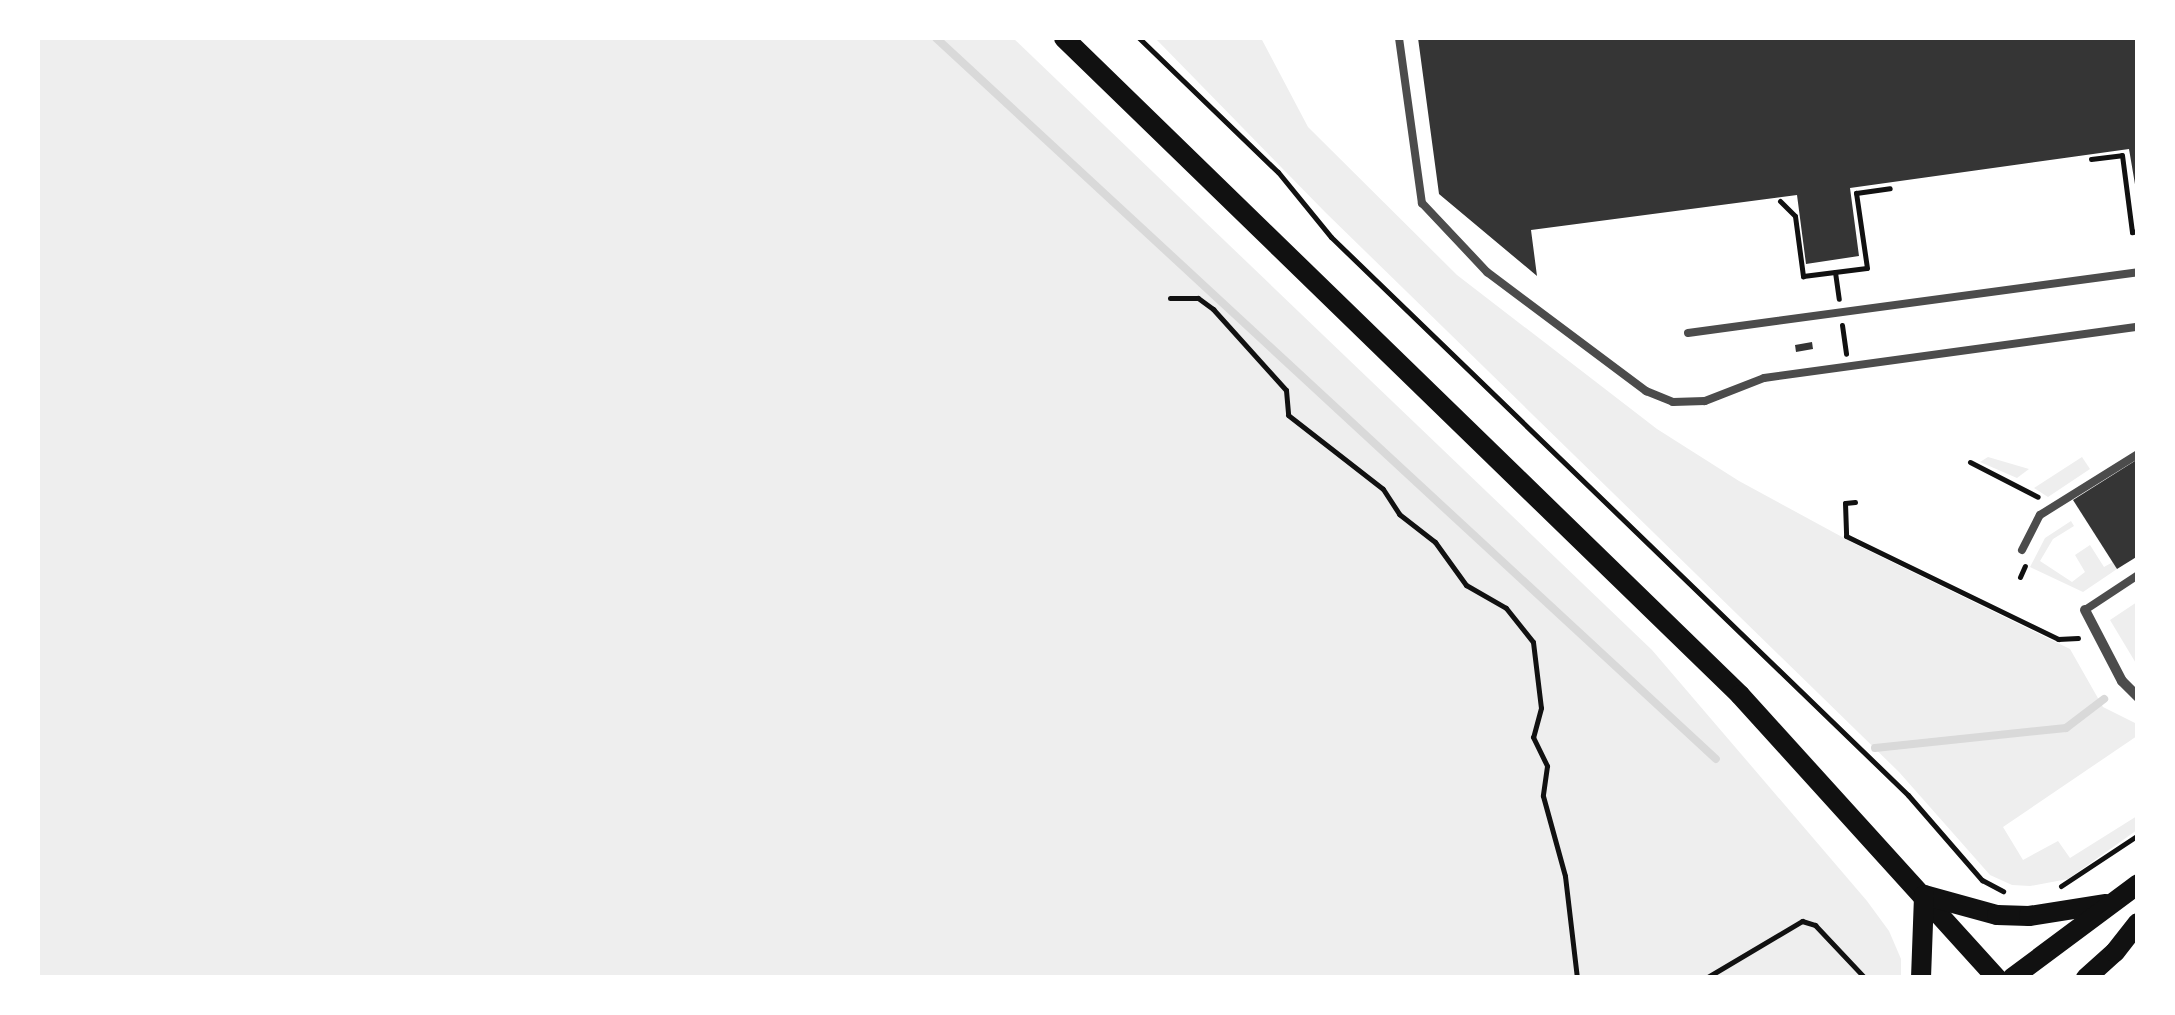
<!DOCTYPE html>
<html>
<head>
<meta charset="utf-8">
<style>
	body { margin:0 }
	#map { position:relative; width:2175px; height:1015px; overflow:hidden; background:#fff; font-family:"PT Serif",serif }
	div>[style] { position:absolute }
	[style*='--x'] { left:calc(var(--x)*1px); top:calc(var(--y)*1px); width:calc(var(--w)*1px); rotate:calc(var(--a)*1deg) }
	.green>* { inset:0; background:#eee }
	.stream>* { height:8px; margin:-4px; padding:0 4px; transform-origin:4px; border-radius:4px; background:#d9d9d9 }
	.building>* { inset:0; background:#353535 }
	.path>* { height:5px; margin:-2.5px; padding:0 2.5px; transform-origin:2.5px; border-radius:2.5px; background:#111 }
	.service>* { height:8px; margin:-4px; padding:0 4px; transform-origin:4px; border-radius:4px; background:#4c4c4c }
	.minor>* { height:10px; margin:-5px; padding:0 5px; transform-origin:5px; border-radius:5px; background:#4c4c4c }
	.secondary>* { height:20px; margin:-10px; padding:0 10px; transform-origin:10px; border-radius:10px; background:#111 }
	span { translate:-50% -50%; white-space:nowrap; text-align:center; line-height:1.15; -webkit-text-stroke:8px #fff; paint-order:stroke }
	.frame { position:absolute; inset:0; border:40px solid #fff; pointer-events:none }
</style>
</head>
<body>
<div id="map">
	<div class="green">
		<div style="clip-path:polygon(38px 38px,1013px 38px,1652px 650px,1867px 901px,1889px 931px,1901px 959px,1901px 977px,38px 977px)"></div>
		<div style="clip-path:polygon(1155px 38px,1261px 38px,1308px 127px,1457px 275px,1657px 429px,1739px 481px,1855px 544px,2070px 649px,2103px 707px,2137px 724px,2137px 736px,2003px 827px,2023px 860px,2058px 841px,2070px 858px,2137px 816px,2137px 830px,2068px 879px,2030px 886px,2012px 885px,1990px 875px,1899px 772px,1325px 212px)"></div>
		<div style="clip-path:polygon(1988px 457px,2029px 469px,2017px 478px,1980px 462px)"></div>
		<div style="clip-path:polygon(2082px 457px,2090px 469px,2048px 497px,2034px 488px)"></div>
		<div style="clip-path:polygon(2071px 521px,2074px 526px,2053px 539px,2040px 561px,2072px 582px,2085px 572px,2075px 555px,2090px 545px,2104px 567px,2113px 562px,2117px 569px,2083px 592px,2030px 567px,2045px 538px)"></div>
		<div style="clip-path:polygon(2137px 602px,2137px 665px,2110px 620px)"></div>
	</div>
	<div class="stream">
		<div style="--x:936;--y:38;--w:1062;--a:42.75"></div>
		<div style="--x:1875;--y:748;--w:192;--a:-6"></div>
		<div style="--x:2066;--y:728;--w:48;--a:-37.3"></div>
	</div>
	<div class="building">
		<div style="clip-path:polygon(1418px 38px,2138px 38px,2138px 202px,2129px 149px,1850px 188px,1859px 256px,1806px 264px,1797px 195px,1531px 230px,1537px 276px,1439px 194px)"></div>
		<div style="clip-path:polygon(1812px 342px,1813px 349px,1796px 352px,1795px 345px)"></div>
		<div style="clip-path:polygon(2138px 459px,2138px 556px,2117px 569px,2073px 500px)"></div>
	</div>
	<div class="path">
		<div style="--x:1139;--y:38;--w:193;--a:44"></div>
		<div style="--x:1278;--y:172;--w:84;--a:50.8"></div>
		<div style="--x:1331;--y:237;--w:803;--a:44.04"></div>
		<div style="--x:1908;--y:795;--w:113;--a:49"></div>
		<div style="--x:1982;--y:880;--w:24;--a:28"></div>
		<div style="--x:2091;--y:159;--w:31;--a:-7"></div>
		<div style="--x:2122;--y:155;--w:78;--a:82.6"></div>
		<div style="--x:2132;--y:232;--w:6;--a:-9"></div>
		<div style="--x:1780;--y:201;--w:21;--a:45"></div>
		<div style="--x:1795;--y:216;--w:61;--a:82.4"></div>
		<div style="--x:1803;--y:276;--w:64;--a:-7.1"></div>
		<div style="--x:1867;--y:268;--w:76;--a:-98.3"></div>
		<div style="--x:1856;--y:193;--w:34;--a:-8"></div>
		<div style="--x:1835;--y:272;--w:27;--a:82"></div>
		<div style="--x:1170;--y:298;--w:28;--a:0"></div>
		<div style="--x:1198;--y:298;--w:19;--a:36"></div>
		<div style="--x:1213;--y:309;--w:109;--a:48"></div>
		<div style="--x:1286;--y:390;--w:25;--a:85"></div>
		<div style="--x:1288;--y:415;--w:120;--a:37.9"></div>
		<div style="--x:1383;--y:489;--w:30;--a:57"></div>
		<div style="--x:1399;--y:514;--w:46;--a:37.9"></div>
		<div style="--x:1435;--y:542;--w:53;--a:54.2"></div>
		<div style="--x:1466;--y:585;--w:46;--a:29.9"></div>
		<div style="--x:1506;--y:608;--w:43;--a:51.5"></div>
		<div style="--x:1533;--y:642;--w:66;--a:83.1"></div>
		<div style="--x:1541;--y:708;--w:30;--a:105"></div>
		<div style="--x:1533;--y:737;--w:32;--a:64"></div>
		<div style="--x:1547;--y:766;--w:30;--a:98"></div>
		<div style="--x:1543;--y:796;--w:83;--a:74.6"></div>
		<div style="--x:1565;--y:876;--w:103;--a:83.3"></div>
		<div style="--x:1842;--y:325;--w:29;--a:82"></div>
		<div style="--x:1970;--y:462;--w:76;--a:27.2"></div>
		<div style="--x:1855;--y:502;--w:10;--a:174"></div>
		<div style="--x:1845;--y:503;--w:33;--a:88"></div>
		<div style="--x:1846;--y:536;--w:236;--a:25.9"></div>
		<div style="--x:2058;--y:639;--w:20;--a:-3"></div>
		<div style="--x:2020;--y:577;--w:12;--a:-66"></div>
		<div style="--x:2061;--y:886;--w:92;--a:-33.5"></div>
		<div style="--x:1706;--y:978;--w:112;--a:-30.7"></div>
		<div style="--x:1802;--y:921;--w:14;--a:17"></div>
		<div style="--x:1815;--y:925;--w:73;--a:46.7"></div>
	</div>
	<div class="service">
		<div style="--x:1399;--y:38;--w:167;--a:82.1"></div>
		<div style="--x:1422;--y:203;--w:95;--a:46.7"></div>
		<div style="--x:1487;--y:272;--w:199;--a:36.8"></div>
		<div style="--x:1646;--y:391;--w:29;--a:22"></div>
		<div style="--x:1673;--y:402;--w:32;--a:-2"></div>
		<div style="--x:1705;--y:401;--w:63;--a:-21.3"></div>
		<div style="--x:1764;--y:378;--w:377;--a:-7.8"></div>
		<div style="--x:1688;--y:333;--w:454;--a:-7.7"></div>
		<div style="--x:2022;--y:550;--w:39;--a:-63"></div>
		<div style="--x:2040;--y:515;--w:115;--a:-31.9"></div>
		<div style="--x:2085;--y:610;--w:64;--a:-33.4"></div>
	</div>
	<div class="minor">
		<div style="--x:2085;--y:610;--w:80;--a:62.5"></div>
		<div style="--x:2122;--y:681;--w:23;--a:45"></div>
	</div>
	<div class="secondary">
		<div style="--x:1064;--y:38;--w:943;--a:44.18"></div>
		<div style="--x:1740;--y:695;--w:382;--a:47.8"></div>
		<div style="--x:1924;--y:895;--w:76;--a:15.3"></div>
		<div style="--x:1997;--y:915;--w:32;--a:2"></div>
		<div style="--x:2029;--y:916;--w:78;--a:-8.9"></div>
		<div style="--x:1921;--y:978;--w:83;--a:-87.9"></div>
		<div style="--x:2012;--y:978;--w:157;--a:-36.7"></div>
		<div style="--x:2086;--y:978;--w:39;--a:-42"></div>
		<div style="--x:2115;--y:952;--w:37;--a:-52"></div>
	</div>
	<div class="frame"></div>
</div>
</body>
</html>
